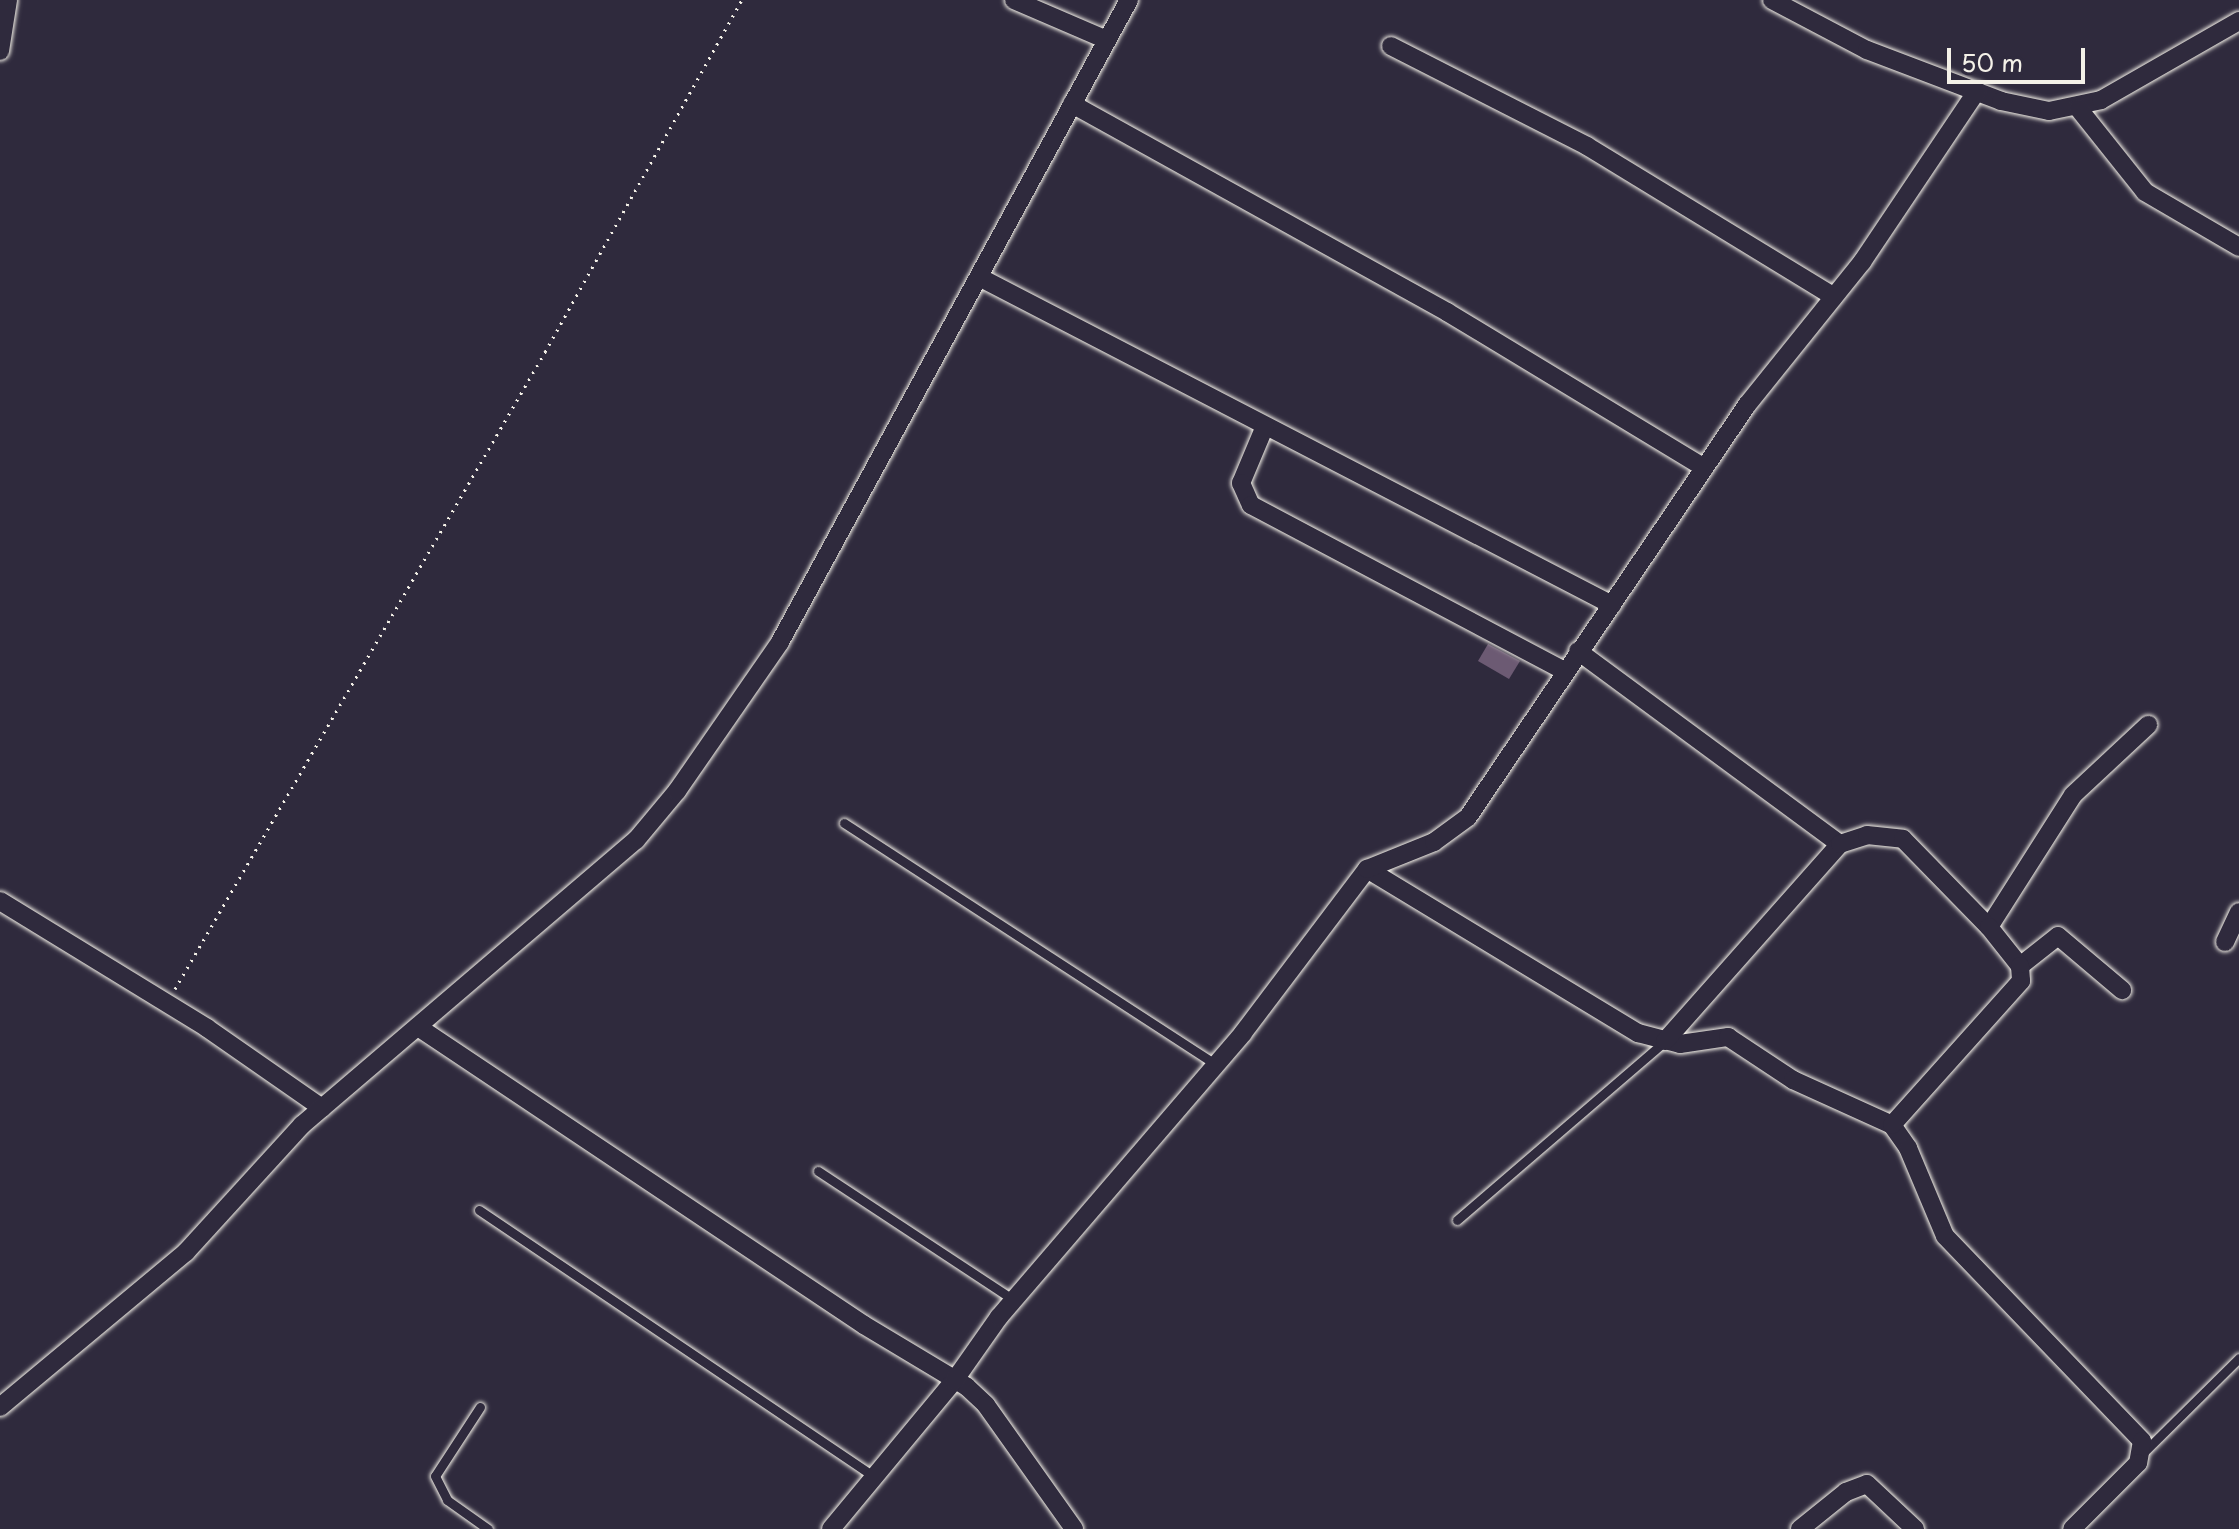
<!DOCTYPE html>
<html>
<head>
<meta charset="utf-8">
<style>
	body { margin:0 }
	#map { position:relative; width:2239px; height:1529px; overflow:hidden; background:#2f2a3d; font-family:"Playpen Sans",sans-serif }
	div>[style] { position:absolute }
	[style*='--x'] { left:calc(var(--x)*1px); top:calc(var(--y)*1px); width:calc(var(--w)*1px); rotate:calc(var(--a)*1deg) }
	.building>* { inset:0; background:#6c5a73 }
	.path>* { height:3px; margin-top:-1.5px; transform-origin:0; background:repeating-linear-gradient(90deg,#f4f1e8 0 2px,transparent 0 8px) }
	.roads { filter:drop-shadow(0 0 2px #f4f1e8) drop-shadow(0 0 2px #f4f1e8) }
	.lane>* { height:9px; margin:-4.5px; padding:0 4.5px; transform-origin:4.5px; border-radius:4.5px; background:#2f2a3d }
	.street>* { height:18px; margin:-9px; padding:0 9px; transform-origin:9px; border-radius:9px; background:#2f2a3d }
	span { translate:-50% -50%; white-space:nowrap; text-align:center; line-height:1.15; -webkit-text-stroke:7px #2f2a3d; paint-order:stroke }
	.scale { position:absolute; left:1947px; top:48px; width:138px; height:36px; box-sizing:border-box; border:4px solid #f4f1e8; border-top:0; padding-left:10px; font-size:24px; line-height:28px; white-space:nowrap; color:#f4f1e8; -webkit-text-stroke:6px #2f2a3d; paint-order:stroke }
</style>
</head>
<body>
<div id="map">
	<div class="building">
		<div style="clip-path:polygon(1488px 644px,1520px 661px,1509px 679px,1478px 661px)"></div>
	</div>
	<div class="path">
		<div style="--x:175;--y:989;--w:737;--a:-59.85"></div>
		<div style="--x:545;--y:352;--w:403;--a:-60.8"></div>
	</div>
	<div class="roads">
		<div class="lane">
			<div style="--x:844;--y:823;--w:444;--a:33"></div>
			<div style="--x:818;--y:1171;--w:235;--a:33.4"></div>
			<div style="--x:479;--y:1210;--w:476;--a:34"></div>
			<div style="--x:1457;--y:1220;--w:274;--a:-40.7"></div>
			<div style="--x:480;--y:1407;--w:82;--a:123.1"></div>
			<div style="--x:435;--y:1476;--w:27;--a:63"></div>
			<div style="--x:447;--y:1500;--w:50;--a:35.3"></div>
			<div style="--x:2143;--y:1453;--w:135;--a:-44.7"></div>
		</div>
		<div class="street">
			<div style="--x:1014;--y:0;--w:101;--a:23.3"></div>
			<div style="--x:1772;--y:0;--w:107;--a:27.8"></div>
			<div style="--x:1867;--y:50;--w:143;--a:20.8"></div>
			<div style="--x:2001;--y:101;--w:49;--a:11.8"></div>
			<div style="--x:2049;--y:111;--w:53;--a:-11.9"></div>
			<div style="--x:2101;--y:100;--w:159;--a:-29.8"></div>
			<div style="--x:1391;--y:46;--w:220;--a:27"></div>
			<div style="--x:1587;--y:146;--w:289;--a:31.4"></div>
			<div style="--x:0;--y:51;--w:52;--a:-81.1"></div>
			<div style="--x:1072;--y:104;--w:429;--a:29"></div>
			<div style="--x:1447;--y:312;--w:301;--a:31.2"></div>
			<div style="--x:2078;--y:108;--w:107;--a:51.4"></div>
			<div style="--x:2145;--y:192;--w:109;--a:30.3"></div>
			<div style="--x:979;--y:277;--w:713;--a:27.39"></div>
			<div style="--x:1265;--y:426;--w:62;--a:112.8"></div>
			<div style="--x:1241;--y:483;--w:24;--a:66"></div>
			<div style="--x:1251;--y:505;--w:354;--a:27.9"></div>
			<div style="--x:1578;--y:651;--w:325;--a:36.4"></div>
			<div style="--x:1367;--y:869;--w:317;--a:31.2"></div>
			<div style="--x:1638;--y:1033;--w:43;--a:14.7"></div>
			<div style="--x:1680;--y:1044;--w:49;--a:-8.3"></div>
			<div style="--x:1728;--y:1037;--w:78;--a:33.5"></div>
			<div style="--x:1793;--y:1080;--w:109;--a:24.4"></div>
			<div style="--x:1892;--y:1125;--w:28;--a:55"></div>
			<div style="--x:1908;--y:1148;--w:95;--a:67.2"></div>
			<div style="--x:1945;--y:1236;--w:284;--a:46.1"></div>
			<div style="--x:2142;--y:1441;--w:22;--a:100"></div>
			<div style="--x:2138;--y:1463;--w:93;--a:135"></div>
			<div style="--x:0;--y:901;--w:243;--a:31.5"></div>
			<div style="--x:207;--y:1028;--w:140;--a:34.8"></div>
			<div style="--x:1989;--y:927;--w:156;--a:-57.5"></div>
			<div style="--x:2073;--y:795;--w:103;--a:-43"></div>
			<div style="--x:2225;--y:942;--w:33;--a:-65"></div>
			<div style="--x:2020;--y:966;--w:48;--a:-38.3"></div>
			<div style="--x:2058;--y:936;--w:84;--a:40.2"></div>
			<div style="--x:418;--y:1027;--w:536;--a:33.75"></div>
			<div style="--x:864;--y:1325;--w:120;--a:31"></div>
			<div style="--x:967;--y:1387;--w:26;--a:43"></div>
			<div style="--x:986;--y:1405;--w:152;--a:54.6"></div>
			<div style="--x:1665;--y:1041;--w:264;--a:-48.4"></div>
			<div style="--x:1840;--y:844;--w:28;--a:-18"></div>
			<div style="--x:1867;--y:835;--w:36;--a:6"></div>
			<div style="--x:1903;--y:839;--w:123;--a:45.7"></div>
			<div style="--x:1989;--y:927;--w:50;--a:51.5"></div>
			<div style="--x:2020;--y:966;--w:15;--a:86"></div>
			<div style="--x:2021;--y:981;--w:193;--a:131.9"></div>
			<div style="--x:0;--y:1407;--w:242;--a:-39.8"></div>
			<div style="--x:186;--y:1252;--w:172;--a:-47.6"></div>
			<div style="--x:302;--y:1125;--w:439;--a:-40.5"></div>
			<div style="--x:636;--y:840;--w:64;--a:-50.1"></div>
			<div style="--x:677;--y:791;--w:181;--a:-55.3"></div>
			<div style="--x:780;--y:642;--w:731;--a:-61.47"></div>
			<div style="--x:831;--y:1529;--w:192;--a:-50.3"></div>
			<div style="--x:954;--y:1381;--w:78;--a:-54.9"></div>
			<div style="--x:999;--y:1317;--w:374;--a:-49.3"></div>
			<div style="--x:1243;--y:1033;--w:206;--a:-52.9"></div>
			<div style="--x:1367;--y:869;--w:72;--a:-21.9"></div>
			<div style="--x:1434;--y:842;--w:42;--a:-36.3"></div>
			<div style="--x:1468;--y:817;--w:498;--a:-55.9"></div>
			<div style="--x:1747;--y:405;--w:184;--a:-51.2"></div>
			<div style="--x:1862;--y:262;--w:206;--a:-56.1"></div>
			<div style="--x:1800;--y:1529;--w:59;--a:-38.8"></div>
			<div style="--x:1846;--y:1492;--w:22;--a:-21"></div>
			<div style="--x:1867;--y:1484;--w:66;--a:43.2"></div>
		</div>
	</div>
	<div class="scale">50 m</div>
</div>
</body>
</html>
